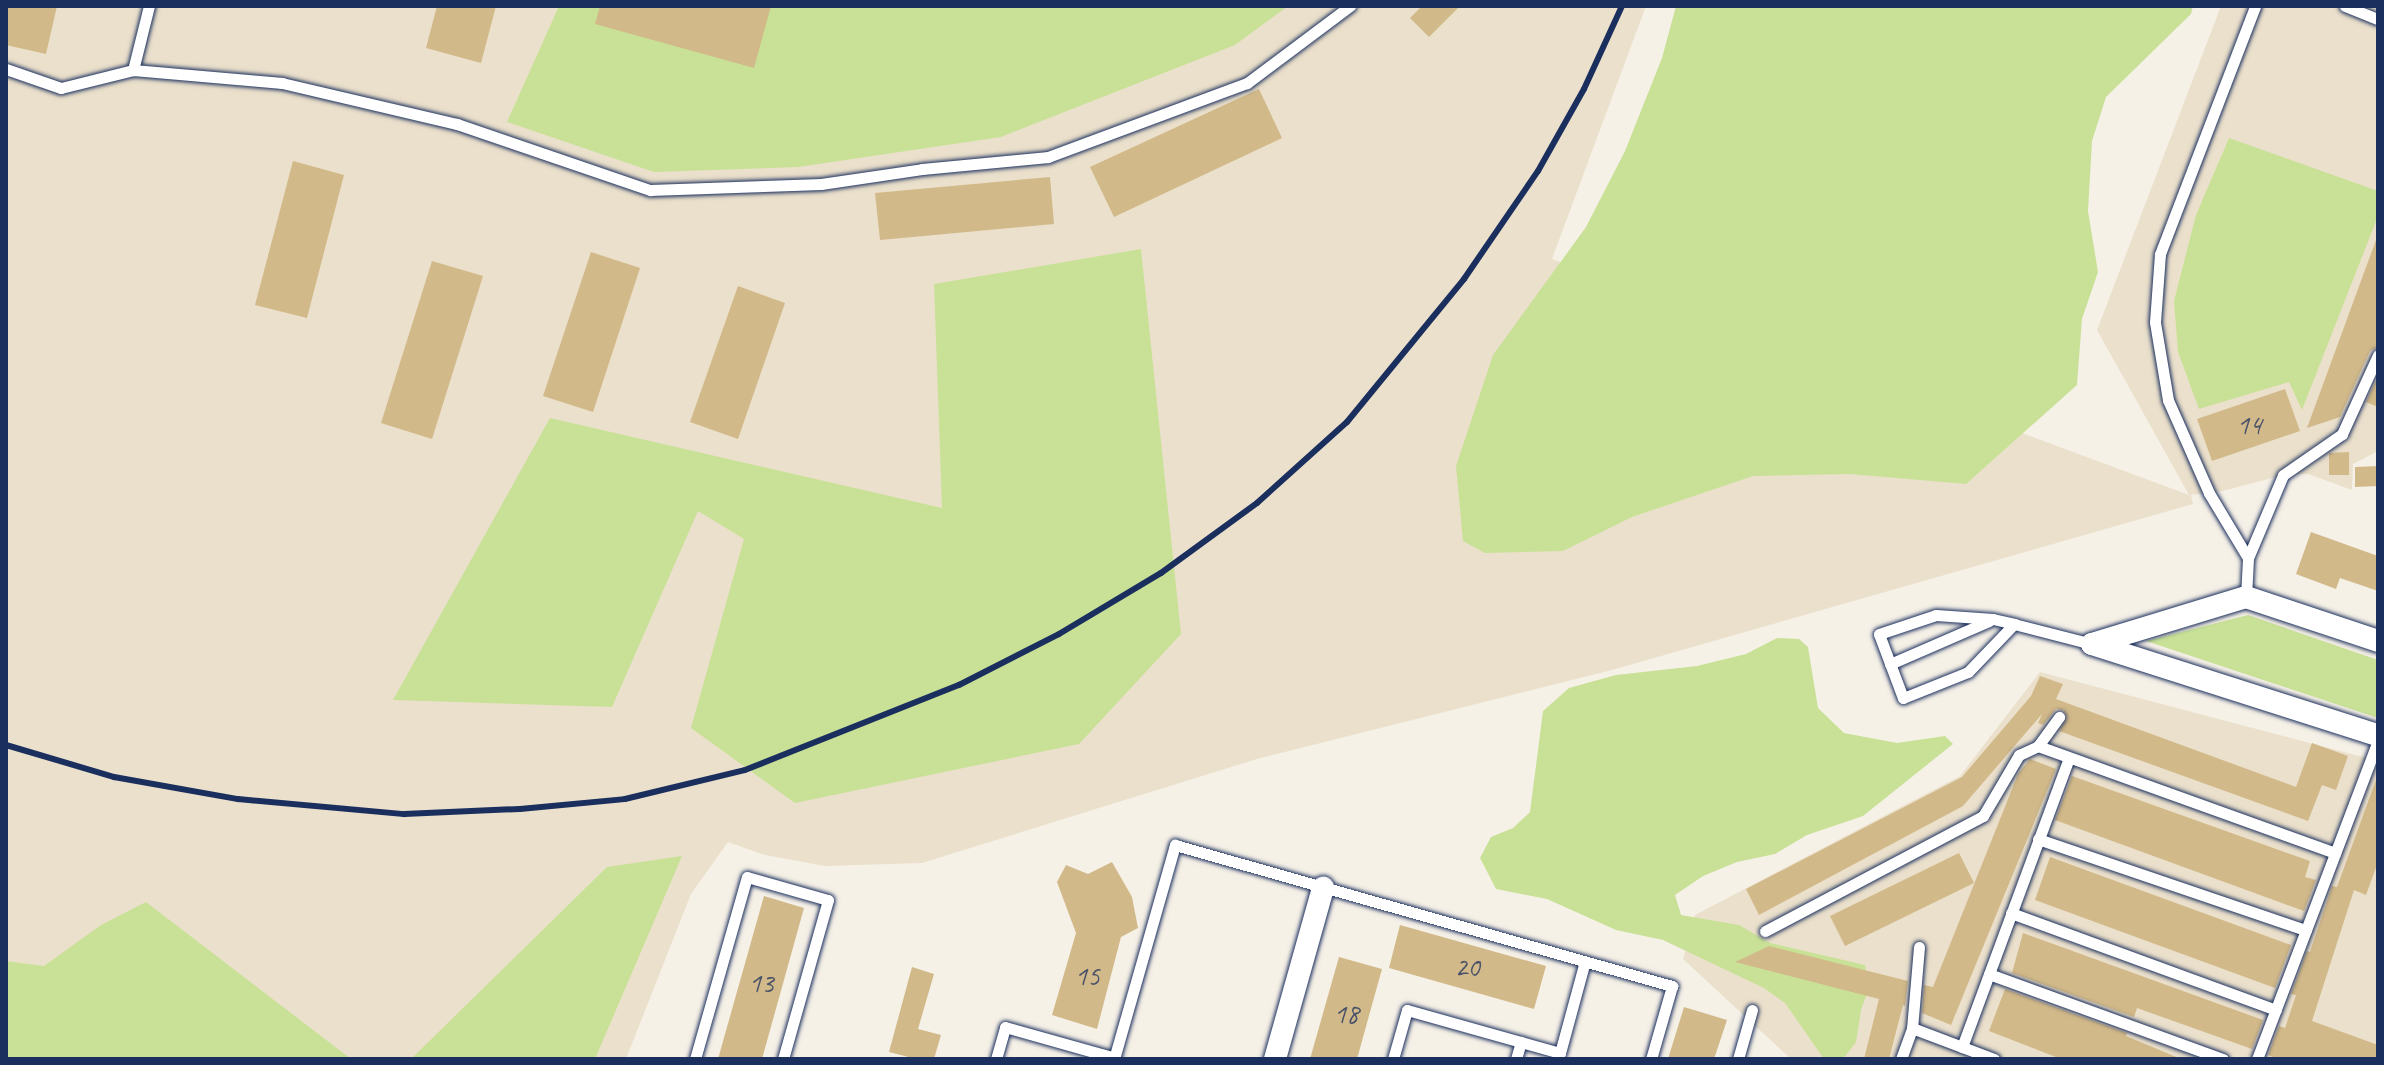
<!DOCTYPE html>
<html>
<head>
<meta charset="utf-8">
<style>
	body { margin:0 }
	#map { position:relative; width:2384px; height:1065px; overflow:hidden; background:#f6f1e7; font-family:Caveat,sans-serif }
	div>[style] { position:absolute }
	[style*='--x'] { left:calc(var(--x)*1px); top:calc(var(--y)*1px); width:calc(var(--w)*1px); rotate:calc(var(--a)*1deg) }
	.built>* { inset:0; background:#ebe0cb }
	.green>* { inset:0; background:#c9e197 }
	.building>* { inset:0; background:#d2b989 }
	.roads { filter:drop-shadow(0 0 2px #1b2f5e) drop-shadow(0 0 2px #1b2f5e) }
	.lane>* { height:11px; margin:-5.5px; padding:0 5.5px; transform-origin:5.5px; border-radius:5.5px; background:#fff }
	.street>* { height:22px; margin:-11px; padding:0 11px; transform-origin:11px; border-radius:11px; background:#fff }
	.rail>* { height:6px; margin:-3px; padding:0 3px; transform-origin:3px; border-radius:3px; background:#1b2f5e }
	span { translate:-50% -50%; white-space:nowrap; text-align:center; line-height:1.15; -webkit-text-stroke:6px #fff; paint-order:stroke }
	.number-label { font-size:28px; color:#495269 }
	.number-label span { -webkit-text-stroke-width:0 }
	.frame { position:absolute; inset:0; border:8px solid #1b2f5e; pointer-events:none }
</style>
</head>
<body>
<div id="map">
	<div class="built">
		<div style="clip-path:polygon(6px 6px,1646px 6px,1552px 259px,2189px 495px,2097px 330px,2221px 6px,2378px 6px,2378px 451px,2353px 464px,2352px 490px,2308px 474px,2283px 475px,2223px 491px,2191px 495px,2193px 504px,1612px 670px,1257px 759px,922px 863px,825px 866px,765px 855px,728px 842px,691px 894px,626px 1059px,6px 1059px)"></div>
		<div style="clip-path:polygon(2040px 672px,2378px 761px,2378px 1059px,1791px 1059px,1683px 959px,1695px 915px,1960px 776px)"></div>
	</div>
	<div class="green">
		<div style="clip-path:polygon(559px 6px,1288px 6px,1235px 45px,1001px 137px,798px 167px,654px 172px,507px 122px)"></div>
		<div style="clip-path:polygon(1676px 6px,2193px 6px,2191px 14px,2106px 97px,2092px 141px,2088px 211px,2098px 272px,2082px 319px,2077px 385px,1966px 484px,1850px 474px,1753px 476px,1632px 517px,1563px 551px,1485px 553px,1463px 541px,1456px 466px,1493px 355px,1586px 227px,1625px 151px,1662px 58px)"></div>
		<div style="clip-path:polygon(2229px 138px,2378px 191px,2378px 216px,2302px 410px,2289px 382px,2199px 409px,2178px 352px,2174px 301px,2196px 215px)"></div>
		<div style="clip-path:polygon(1141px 249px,1181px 634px,1079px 744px,795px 803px,691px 728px,744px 539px,698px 511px,612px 707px,393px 700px,550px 418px,942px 508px,934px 284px)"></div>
		<div style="clip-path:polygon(2248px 615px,2378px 660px,2378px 718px,2146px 641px)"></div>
		<div style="clip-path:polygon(1777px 638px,1799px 639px,1808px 647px,1818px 708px,1844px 733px,1897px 743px,1945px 736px,1953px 744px,1863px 816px,1807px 835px,1775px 854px,1737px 862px,1703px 876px,1675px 895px,1681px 915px,1739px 925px,1770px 943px,1865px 965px,1869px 988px,1861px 1010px,1856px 1042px,1843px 1059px,1824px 1059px,1785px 1003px,1764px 988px,1663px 940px,1616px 930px,1547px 899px,1496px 889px,1480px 858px,1491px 837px,1513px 828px,1530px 812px,1543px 711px,1569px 688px,1616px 675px,1697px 666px,1746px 654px)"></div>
		<div style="clip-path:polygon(682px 856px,595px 1059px,411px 1059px,607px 867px)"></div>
		<div style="clip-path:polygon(146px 902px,351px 1059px,6px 1059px,6px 961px,44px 966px,101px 925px)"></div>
	</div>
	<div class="building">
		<div style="clip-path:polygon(6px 6px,57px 6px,46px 54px,6px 45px)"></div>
		<div style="clip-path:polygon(437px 6px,496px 6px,481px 63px,426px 48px)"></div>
		<div style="clip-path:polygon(600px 6px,771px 6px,754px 68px,595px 24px)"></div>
		<div style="clip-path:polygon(1422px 6px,1460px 6px,1429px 37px,1410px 18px)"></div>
		<div style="clip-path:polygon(1259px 89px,1282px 138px,1114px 217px,1090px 167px)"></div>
		<div style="clip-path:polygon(293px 161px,344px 175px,307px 318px,255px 305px)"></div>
		<div style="clip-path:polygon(1050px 177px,1054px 224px,880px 240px,875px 193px)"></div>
		<div style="clip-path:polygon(2376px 240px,2378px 347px,2370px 351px,2340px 417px,2307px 428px)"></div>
		<div style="clip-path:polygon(591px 252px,640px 268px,593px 412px,543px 396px)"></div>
		<div style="clip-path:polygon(432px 261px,483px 276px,432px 439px,381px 423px)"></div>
		<div style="clip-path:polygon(738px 286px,785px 303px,738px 439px,690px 422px)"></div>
		<div style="clip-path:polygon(2378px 376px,2378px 407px,2366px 402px)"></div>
		<div style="clip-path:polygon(2285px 389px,2300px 431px,2212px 461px,2197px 419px)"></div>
		<div style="clip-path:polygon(2349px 452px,2349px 475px,2329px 475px,2329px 453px)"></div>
		<div style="clip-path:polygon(2378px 466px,2378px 486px,2355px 487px,2355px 467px)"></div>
		<div style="clip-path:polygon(2311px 532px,2378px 556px,2378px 591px,2340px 578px,2336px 589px,2296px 574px)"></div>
		<div style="clip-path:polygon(2040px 676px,2063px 684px,2056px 699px,2296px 787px,2312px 743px,2348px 756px,2336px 790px,2322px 785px,2308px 821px,2059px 731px,2067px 717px,2063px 710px,2056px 709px,2043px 725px,2038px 723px,2042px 714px,1963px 806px,1759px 915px,1746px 889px,1962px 777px,2031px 696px)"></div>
		<div style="clip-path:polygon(2030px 759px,2056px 769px,1951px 1025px,1922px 1013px,1924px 985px,1933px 987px,2018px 774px)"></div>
		<div style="clip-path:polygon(2072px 776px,2310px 861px,2305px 877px,2316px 880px,2304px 911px,2055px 820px)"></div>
		<div style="clip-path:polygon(2376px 780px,2378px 862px,2366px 895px,2354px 890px,2312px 1021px,2378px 1045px,2378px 1059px,2278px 1059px,2268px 1055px,2279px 1026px,2285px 1028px,2296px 995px,2291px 994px,2307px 951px,2310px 952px,2332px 886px,2337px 887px)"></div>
		<div style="clip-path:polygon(1959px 853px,1974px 883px,1845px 946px,1830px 916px)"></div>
		<div style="clip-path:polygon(2050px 857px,2291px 945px,2275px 988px,2035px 900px)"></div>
		<div style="clip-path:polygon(1112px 862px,1132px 897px,1138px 928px,1121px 937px,1097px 1029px,1052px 1015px,1076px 933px,1057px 882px,1066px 865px,1088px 874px)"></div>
		<div style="clip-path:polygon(764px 896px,804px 908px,762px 1059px,718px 1059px)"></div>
		<div style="clip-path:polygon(1400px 925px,1546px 966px,1534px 1009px,1389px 968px)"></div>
		<div style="clip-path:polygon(2023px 933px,2263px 1020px,2252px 1049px,2137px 1008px,2134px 1017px,2012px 973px)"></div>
		<div style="clip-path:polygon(1769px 946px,1908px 981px,1905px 1006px,1903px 1005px,1889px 1059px,1864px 1059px,1879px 999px,1735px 962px)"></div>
		<div style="clip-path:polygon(1339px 957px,1382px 969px,1357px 1059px,1310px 1059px)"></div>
		<div style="clip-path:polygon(912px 967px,934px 974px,918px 1029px,941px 1035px,934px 1059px,916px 1059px,889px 1052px)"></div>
		<div style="clip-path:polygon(2005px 989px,2127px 1033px,2126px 1036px,2181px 1059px,2061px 1059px,1989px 1031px)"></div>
		<div style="clip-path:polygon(1684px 1007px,1727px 1020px,1714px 1059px,1668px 1059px)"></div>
	</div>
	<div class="roads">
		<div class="lane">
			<div style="--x:2345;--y:6;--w:35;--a:22"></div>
			<div style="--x:6;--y:69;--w:58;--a:19.1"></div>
			<div style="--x:61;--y:88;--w:74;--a:-14"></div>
			<div style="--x:133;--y:70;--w:150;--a:5"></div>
			<div style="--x:282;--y:83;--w:180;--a:13.2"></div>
			<div style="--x:457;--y:124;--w:204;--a:18.9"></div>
			<div style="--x:650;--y:190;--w:171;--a:-2"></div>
			<div style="--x:821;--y:184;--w:102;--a:-8.4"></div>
			<div style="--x:922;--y:169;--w:127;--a:-5.4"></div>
			<div style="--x:1048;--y:157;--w:212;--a:-20.4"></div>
			<div style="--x:1247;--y:83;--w:129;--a:-36.8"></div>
			<div style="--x:133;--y:70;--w:66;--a:-76"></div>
			<div style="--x:2248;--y:558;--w:90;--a:-67.1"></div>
			<div style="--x:2283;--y:475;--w:72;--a:-34.8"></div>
			<div style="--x:2342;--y:434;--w:87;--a:-65.5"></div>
			<div style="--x:2246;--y:597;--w:39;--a:-87"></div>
			<div style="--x:2248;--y:558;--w:76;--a:-121"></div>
			<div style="--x:2209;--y:493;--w:102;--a:-113.8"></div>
			<div style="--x:2168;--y:400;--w:79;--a:-99.5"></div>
			<div style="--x:2155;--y:322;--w:68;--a:-85.8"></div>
			<div style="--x:2160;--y:254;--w:266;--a:-69"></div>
			<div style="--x:2014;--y:624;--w:66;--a:133.8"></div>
			<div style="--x:1968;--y:672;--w:70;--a:158.2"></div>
			<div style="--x:1903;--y:698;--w:68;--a:-110.6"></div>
			<div style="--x:1879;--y:634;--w:60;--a:-18.4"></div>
			<div style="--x:1936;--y:615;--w:57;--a:4"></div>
			<div style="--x:1993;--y:619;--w:22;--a:13"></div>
			<div style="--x:2014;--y:624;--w:81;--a:14.4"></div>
			<div style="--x:1890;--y:664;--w:108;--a:-23.5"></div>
			<div style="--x:2038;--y:746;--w:316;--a:19.8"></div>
			<div style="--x:2038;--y:839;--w:283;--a:18.8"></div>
			<div style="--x:2011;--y:913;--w:282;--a:20.1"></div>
			<div style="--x:1765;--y:931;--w:246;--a:-27.8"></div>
			<div style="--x:1983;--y:816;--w:71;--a:-59.5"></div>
			<div style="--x:2019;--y:755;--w:21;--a:-25"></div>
			<div style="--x:2038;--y:746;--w:36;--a:-54"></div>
			<div style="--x:1919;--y:947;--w:81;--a:94.9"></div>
			<div style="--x:1912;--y:1028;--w:88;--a:20.7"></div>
			<div style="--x:1989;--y:974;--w:249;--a:20"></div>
			<div style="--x:1962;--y:1047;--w:308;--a:-69.7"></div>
			<div style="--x:695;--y:1059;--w:189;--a:-74.1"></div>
			<div style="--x:747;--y:877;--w:84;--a:15.9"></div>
			<div style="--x:828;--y:900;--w:165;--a:105.8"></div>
			<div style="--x:996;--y:1059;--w:33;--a:-74"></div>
			<div style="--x:1005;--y:1027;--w:114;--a:15.7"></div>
			<div style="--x:1114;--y:1059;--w:223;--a:-74.1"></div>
			<div style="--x:1175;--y:845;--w:517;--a:15.84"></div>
			<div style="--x:1672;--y:986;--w:76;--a:106"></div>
			<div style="--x:1393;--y:1059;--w:51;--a:-74.1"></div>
			<div style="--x:1407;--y:1010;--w:159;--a:15.7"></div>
			<div style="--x:1560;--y:1053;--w:95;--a:-74.8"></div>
			<div style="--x:1516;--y:1059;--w:18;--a:-74"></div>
			<div style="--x:1738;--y:1059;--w:51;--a:-74.1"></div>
			<div style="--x:1901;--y:1059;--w:33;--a:-70"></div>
			<div style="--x:2257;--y:1059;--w:341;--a:-69.2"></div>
		</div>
		<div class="street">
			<div style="--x:2092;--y:644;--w:300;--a:17.7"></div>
			<div style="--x:2092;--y:644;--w:161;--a:-17"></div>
			<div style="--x:2246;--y:597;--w:139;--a:18.4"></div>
			<div style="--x:1275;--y:1059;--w:178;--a:-74.3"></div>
		</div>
	</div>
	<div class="rail">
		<div style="--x:6;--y:745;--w:113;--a:16.5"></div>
		<div style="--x:114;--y:777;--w:126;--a:10.1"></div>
		<div style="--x:238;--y:799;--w:167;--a:5.2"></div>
		<div style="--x:404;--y:814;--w:116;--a:-2.5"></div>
		<div style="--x:520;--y:809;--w:105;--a:-5.4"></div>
		<div style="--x:625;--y:799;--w:123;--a:-13.6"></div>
		<div style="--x:745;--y:770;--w:230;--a:-21.7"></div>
		<div style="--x:959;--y:685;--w:112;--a:-27"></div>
		<div style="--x:1059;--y:634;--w:119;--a:-30.9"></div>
		<div style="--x:1161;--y:573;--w:119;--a:-36.1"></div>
		<div style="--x:1257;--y:503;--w:121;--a:-42"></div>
		<div style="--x:1347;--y:422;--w:185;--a:-50.7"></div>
		<div style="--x:1464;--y:279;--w:131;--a:-55.6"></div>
		<div style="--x:1538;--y:171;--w:94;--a:-60.7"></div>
		<div style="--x:1584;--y:89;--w:91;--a:-65.4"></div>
	</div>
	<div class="number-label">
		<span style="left:2249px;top:425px">14</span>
		<span style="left:1467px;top:967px">20</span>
		<span style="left:1087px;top:976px">15</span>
		<span style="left:761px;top:983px">13</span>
		<span style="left:1346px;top:1014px">18</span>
	</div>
	<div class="frame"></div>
</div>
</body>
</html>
